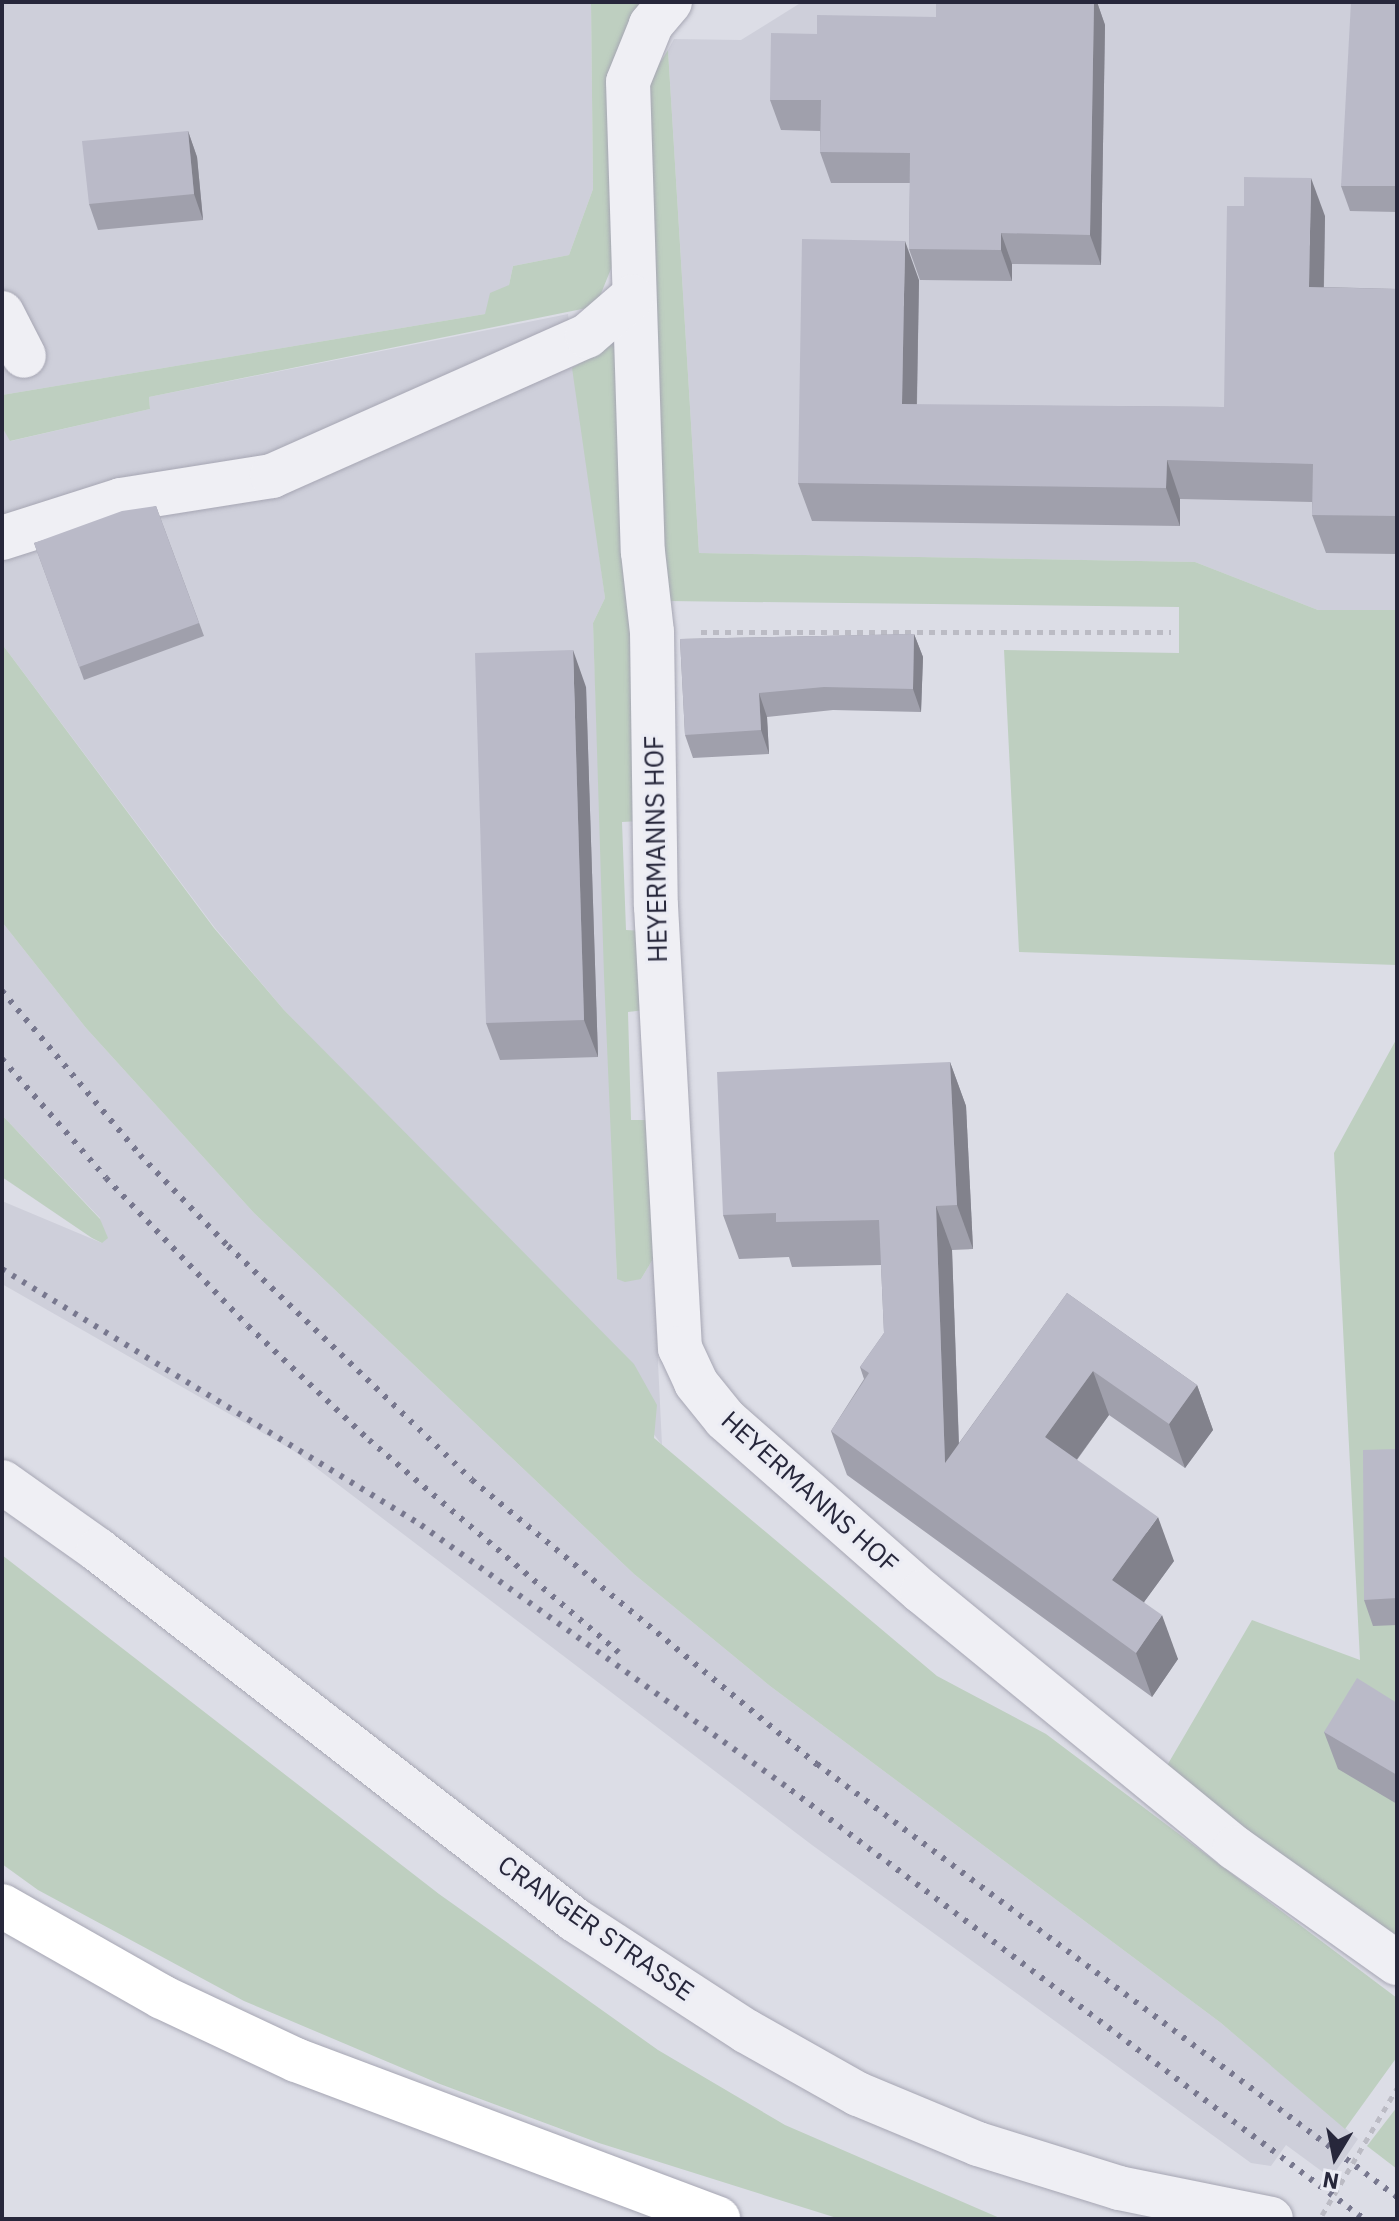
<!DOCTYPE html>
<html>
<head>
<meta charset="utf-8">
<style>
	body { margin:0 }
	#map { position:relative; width:1399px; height:2221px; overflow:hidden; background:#dcdde6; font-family:"IBM Plex Sans",sans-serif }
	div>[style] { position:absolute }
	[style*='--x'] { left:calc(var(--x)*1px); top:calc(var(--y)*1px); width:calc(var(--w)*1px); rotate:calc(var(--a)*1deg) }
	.built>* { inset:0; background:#cecfda }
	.green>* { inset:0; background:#becfc0 }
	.path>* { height:5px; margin-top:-2.5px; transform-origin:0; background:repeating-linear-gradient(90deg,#bbbbc4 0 6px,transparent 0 12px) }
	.roads { filter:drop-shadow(0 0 2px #a6a6b3) drop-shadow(0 0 2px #a6a6b3) }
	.minor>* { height:44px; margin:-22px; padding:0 22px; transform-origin:22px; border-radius:22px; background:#efeff4 }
	.highway>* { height:44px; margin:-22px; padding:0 22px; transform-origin:22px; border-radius:22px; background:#fff }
	.rail>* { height:6px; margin-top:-3px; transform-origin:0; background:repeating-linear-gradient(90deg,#77778e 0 4px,transparent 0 12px) }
	.wall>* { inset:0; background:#a0a0ac }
	.shaded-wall>* { inset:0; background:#82828c }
	.building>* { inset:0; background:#babac8 }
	span { translate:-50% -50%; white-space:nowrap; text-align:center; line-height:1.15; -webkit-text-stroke:6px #ebecf4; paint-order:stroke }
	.street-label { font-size:26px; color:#27273b }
	.frame { position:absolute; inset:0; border:4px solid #27273b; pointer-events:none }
	.north { position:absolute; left:1295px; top:2117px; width:80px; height:80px; -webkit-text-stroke:6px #ebecf4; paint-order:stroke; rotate:190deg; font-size:22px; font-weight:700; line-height:32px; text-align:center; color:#27273b }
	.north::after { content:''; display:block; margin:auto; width:28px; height:36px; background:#27273b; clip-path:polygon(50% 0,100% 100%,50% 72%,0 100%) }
</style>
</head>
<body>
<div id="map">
	<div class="built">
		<div style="clip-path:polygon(2px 2px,591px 2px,593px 189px,569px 255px,513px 266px,509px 285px,485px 314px,2px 395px)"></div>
		<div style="clip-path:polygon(802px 2px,1397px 2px,1397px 610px,1318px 610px,1195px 562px,699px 553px,668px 50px,674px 39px,741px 40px)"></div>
		<div style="clip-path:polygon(568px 314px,605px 598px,593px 623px,617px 1279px,641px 1279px,653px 1259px,662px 1445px,500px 1232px,284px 1010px,215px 928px,2px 644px,2px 427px,11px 441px,150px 409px,149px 397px)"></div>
		<div style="clip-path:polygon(2px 922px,86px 1028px,254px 1213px,634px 1574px,770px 1686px,1221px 2023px,1358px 2139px,1331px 2178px,1286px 2145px,1271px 2166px,1251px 2163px,812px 1845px,294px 1451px,2px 1284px,2px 1201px,102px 1243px,100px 1218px,2px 1115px)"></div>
	</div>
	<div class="green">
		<div style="clip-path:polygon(591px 2px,640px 2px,632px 16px,617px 254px,600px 296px,587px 308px,149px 397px,150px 409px,10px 441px,2px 427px,2px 395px,485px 314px,490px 293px,509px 285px,513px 266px,569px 255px,593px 189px)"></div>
		<div style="clip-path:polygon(668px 50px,699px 553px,1195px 562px,1318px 610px,1397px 610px,1397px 965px,1019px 952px,1004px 650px,1179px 653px,1179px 607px,668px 601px,660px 583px,643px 90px)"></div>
		<div style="clip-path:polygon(618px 339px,640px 821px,622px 822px,626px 930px,643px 931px,645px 1010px,628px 1012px,631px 1120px,649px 1120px,653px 1259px,641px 1279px,625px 1282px,617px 1279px,604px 976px,593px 623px,605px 598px,572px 368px)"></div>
		<div style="clip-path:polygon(2px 644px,214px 928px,284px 1010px,634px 1364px,657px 1405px,654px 1438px,937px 1676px,1046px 1734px,1397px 1998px,1397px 2057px,1345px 2129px,1221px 2023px,770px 1686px,634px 1574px,254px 1213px,86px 1028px,2px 922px)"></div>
		<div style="clip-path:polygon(1397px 1038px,1397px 1935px,1280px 1864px,1165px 1769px,1252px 1620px,1360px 1660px,1334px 1153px)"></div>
		<div style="clip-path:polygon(2px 1115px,100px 1219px,108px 1238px,102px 1243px,92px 1238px,2px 1177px)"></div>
		<div style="clip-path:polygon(2px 1555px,439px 1894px,658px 2050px,785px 2125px,1002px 2219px,840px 2219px,599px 2143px,440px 2084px,244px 2001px,38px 1890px,2px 1864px)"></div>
		<div style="clip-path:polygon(1397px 2107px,1397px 2169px,1367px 2146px)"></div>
	</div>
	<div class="path">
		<div style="--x:701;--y:632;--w:470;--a:0"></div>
		<div style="--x:1322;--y:2215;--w:147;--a:-59.4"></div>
	</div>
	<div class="roads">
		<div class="minor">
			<div style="--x:670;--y:2;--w:30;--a:130"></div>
			<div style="--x:651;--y:25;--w:61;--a:112"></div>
			<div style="--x:628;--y:82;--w:470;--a:88.2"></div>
			<div style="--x:643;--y:552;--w:81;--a:83.6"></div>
			<div style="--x:652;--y:632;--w:274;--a:89.2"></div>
			<div style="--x:656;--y:906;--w:443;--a:86.9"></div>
			<div style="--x:680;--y:1348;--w:38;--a:65"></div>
			<div style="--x:696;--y:1383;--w:46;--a:51.1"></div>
			<div style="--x:725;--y:1419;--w:262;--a:41.3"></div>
			<div style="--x:922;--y:1592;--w:404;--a:39.3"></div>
			<div style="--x:1235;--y:1848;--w:199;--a:35.4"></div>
			<div style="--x:2;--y:313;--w:48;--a:62.9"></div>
			<div style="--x:2;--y:538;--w:125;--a:-17.7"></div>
			<div style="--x:121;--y:500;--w:153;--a:-9"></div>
			<div style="--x:272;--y:476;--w:345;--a:-24"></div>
			<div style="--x:587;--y:336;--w:60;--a:-40.9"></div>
			<div style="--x:2;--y:1482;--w:118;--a:35.3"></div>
			<div style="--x:98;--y:1550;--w:604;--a:37.8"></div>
			<div style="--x:575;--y:1920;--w:204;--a:33"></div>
			<div style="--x:746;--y:2031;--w:129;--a:29.4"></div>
			<div style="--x:858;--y:2094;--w:130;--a:22.6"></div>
			<div style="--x:978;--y:2144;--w:148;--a:17.3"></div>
			<div style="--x:1119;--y:2188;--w:155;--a:11.5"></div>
		</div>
		<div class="highway">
			<div style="--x:2;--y:1906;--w:184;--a:29.6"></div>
			<div style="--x:162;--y:1997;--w:148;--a:25.2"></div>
			<div style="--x:296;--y:2060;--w:451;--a:20.6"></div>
		</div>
	</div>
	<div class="rail">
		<div style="--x:2;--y:991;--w:214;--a:49.9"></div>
		<div style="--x:140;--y:1155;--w:127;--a:46"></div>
		<div style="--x:228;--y:1246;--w:338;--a:43.8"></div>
		<div style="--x:472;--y:1480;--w:447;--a:39.5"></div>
		<div style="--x:817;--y:1764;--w:724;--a:36.74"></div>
		<div style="--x:2;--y:1059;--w:158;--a:48.8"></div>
		<div style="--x:106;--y:1178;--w:205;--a:46.2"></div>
		<div style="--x:248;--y:1326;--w:166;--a:43.3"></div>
		<div style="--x:369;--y:1440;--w:328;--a:40.4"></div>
		<div style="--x:2;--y:1269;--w:491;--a:31.4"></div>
		<div style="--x:421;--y:1525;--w:455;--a:35.6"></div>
		<div style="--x:791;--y:1790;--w:716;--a:36.82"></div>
	</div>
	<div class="wall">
		<div style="clip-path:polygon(936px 2px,1097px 2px,1105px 25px,1101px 265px,1012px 264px,1012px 281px,920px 280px,909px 249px,910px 183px,831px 183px,820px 152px,820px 131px,781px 130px,770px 100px,817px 34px,936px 17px)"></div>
		<div style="clip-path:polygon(1397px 4px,1397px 212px,1350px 211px,1341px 186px)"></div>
		<div style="clip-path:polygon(188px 131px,197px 157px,203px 220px,98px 230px,89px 204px)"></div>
		<div style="clip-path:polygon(1325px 216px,1324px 287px,1397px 289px,1397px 554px,1326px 553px,1312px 515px,1312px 502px,1180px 499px,1180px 526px,812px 521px,798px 483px,919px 280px,917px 405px,1224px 407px)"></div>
		<div style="clip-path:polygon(156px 506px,204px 636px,84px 680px,34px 543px)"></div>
		<div style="clip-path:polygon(914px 634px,923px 657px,921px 712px,833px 710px,767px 717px,769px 754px,693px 758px,685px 735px,680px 639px)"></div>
		<div style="clip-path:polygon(586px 687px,598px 1057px,500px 1060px,486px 1023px)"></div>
		<div style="clip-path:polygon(950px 1062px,966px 1106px,973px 1249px,952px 1250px,959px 1443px,1067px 1293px,1197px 1385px,1213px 1430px,1185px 1468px,1109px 1415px,1077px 1460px,1174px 1561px,1144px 1602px,1178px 1659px,1152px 1697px,847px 1475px,831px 1431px,864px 1379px,860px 1367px,884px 1333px,881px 1265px,792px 1267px,789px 1257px,739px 1259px,723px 1215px)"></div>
		<div style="clip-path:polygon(1397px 1449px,1397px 1625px,1373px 1626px,1364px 1600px)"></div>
		<div style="clip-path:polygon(1397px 1703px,1397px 1804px,1338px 1769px,1324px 1732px)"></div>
	</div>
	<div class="shaded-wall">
		<div style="clip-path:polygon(1094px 2px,1097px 2px,1105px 25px,1101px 265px,1090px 235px)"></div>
		<div style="clip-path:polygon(188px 131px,197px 157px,203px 220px,194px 194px)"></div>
		<div style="clip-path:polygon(1311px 178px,1325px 216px,1323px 325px,1309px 287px)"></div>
		<div style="clip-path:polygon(1001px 233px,1012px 264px,1012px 281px,1001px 250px)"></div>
		<div style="clip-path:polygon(905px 241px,919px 280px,916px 443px,902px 404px)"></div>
		<div style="clip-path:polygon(1167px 460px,1180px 499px,1180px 526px,1166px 488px)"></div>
		<div style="clip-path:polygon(914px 634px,923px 657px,921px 712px,913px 689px)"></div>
		<div style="clip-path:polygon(573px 650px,586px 687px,598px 1057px,584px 1020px)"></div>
		<div style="clip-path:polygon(759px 693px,767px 717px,769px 754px,761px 730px)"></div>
		<div style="clip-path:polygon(950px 1062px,966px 1106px,973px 1249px,957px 1205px)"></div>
		<div style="clip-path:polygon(936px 1206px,952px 1250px,961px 1507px,945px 1463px)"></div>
		<div style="clip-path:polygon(1093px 1371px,1109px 1415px,1061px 1481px,1045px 1437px)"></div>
		<div style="clip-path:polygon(1197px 1385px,1213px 1430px,1185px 1468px,1169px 1424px)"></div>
		<div style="clip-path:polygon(1158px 1517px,1174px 1561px,1128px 1624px,1112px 1580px)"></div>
		<div style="clip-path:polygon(1162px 1615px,1178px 1659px,1152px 1697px,1136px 1653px)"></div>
	</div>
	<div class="building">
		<div style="clip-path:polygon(936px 2px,1094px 2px,1090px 235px,1001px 233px,1001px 250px,909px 249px,910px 153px,820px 152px,821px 100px,770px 100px,771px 33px,817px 34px,817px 15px,936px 17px)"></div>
		<div style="clip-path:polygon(1351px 2px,1397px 4px,1397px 186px,1341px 186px)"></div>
		<div style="clip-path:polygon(188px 131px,194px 194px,89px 204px,82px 141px)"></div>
		<div style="clip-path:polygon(1244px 177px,1311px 178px,1309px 287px,1397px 289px,1397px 516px,1312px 515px,1313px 464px,1167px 460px,1166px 488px,798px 483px,802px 239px,905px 241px,902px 404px,1224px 407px,1227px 206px,1244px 206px)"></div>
		<div style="clip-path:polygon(156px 506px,199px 623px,79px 667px,34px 543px,122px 511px)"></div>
		<div style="clip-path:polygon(914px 634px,913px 689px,824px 687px,759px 693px,761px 730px,685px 735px,680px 639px)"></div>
		<div style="clip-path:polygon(573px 650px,584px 1020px,486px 1023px,475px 653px)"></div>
		<div style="clip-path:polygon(950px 1062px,957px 1205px,936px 1206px,945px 1463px,1067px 1293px,1197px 1385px,1169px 1424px,1093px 1371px,1045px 1437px,1158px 1517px,1112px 1580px,1162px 1615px,1136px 1653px,831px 1431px,869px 1373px,860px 1367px,884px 1333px,879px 1220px,776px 1222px,776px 1213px,723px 1215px,717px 1072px)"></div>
		<div style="clip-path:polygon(1397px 1449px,1397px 1598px,1364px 1600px,1363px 1450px)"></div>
		<div style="clip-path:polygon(1357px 1678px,1397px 1703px,1397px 1775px,1324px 1732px)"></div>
	</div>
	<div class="street-label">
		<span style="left:656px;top:849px;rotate:-91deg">HEYERMANNS HOF</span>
		<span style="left:810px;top:1492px;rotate:42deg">HEYERMANNS HOF</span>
		<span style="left:596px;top:1928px;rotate:35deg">CRANGER STRASSE</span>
	</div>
	<div class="frame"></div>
	<div class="north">N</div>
</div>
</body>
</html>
